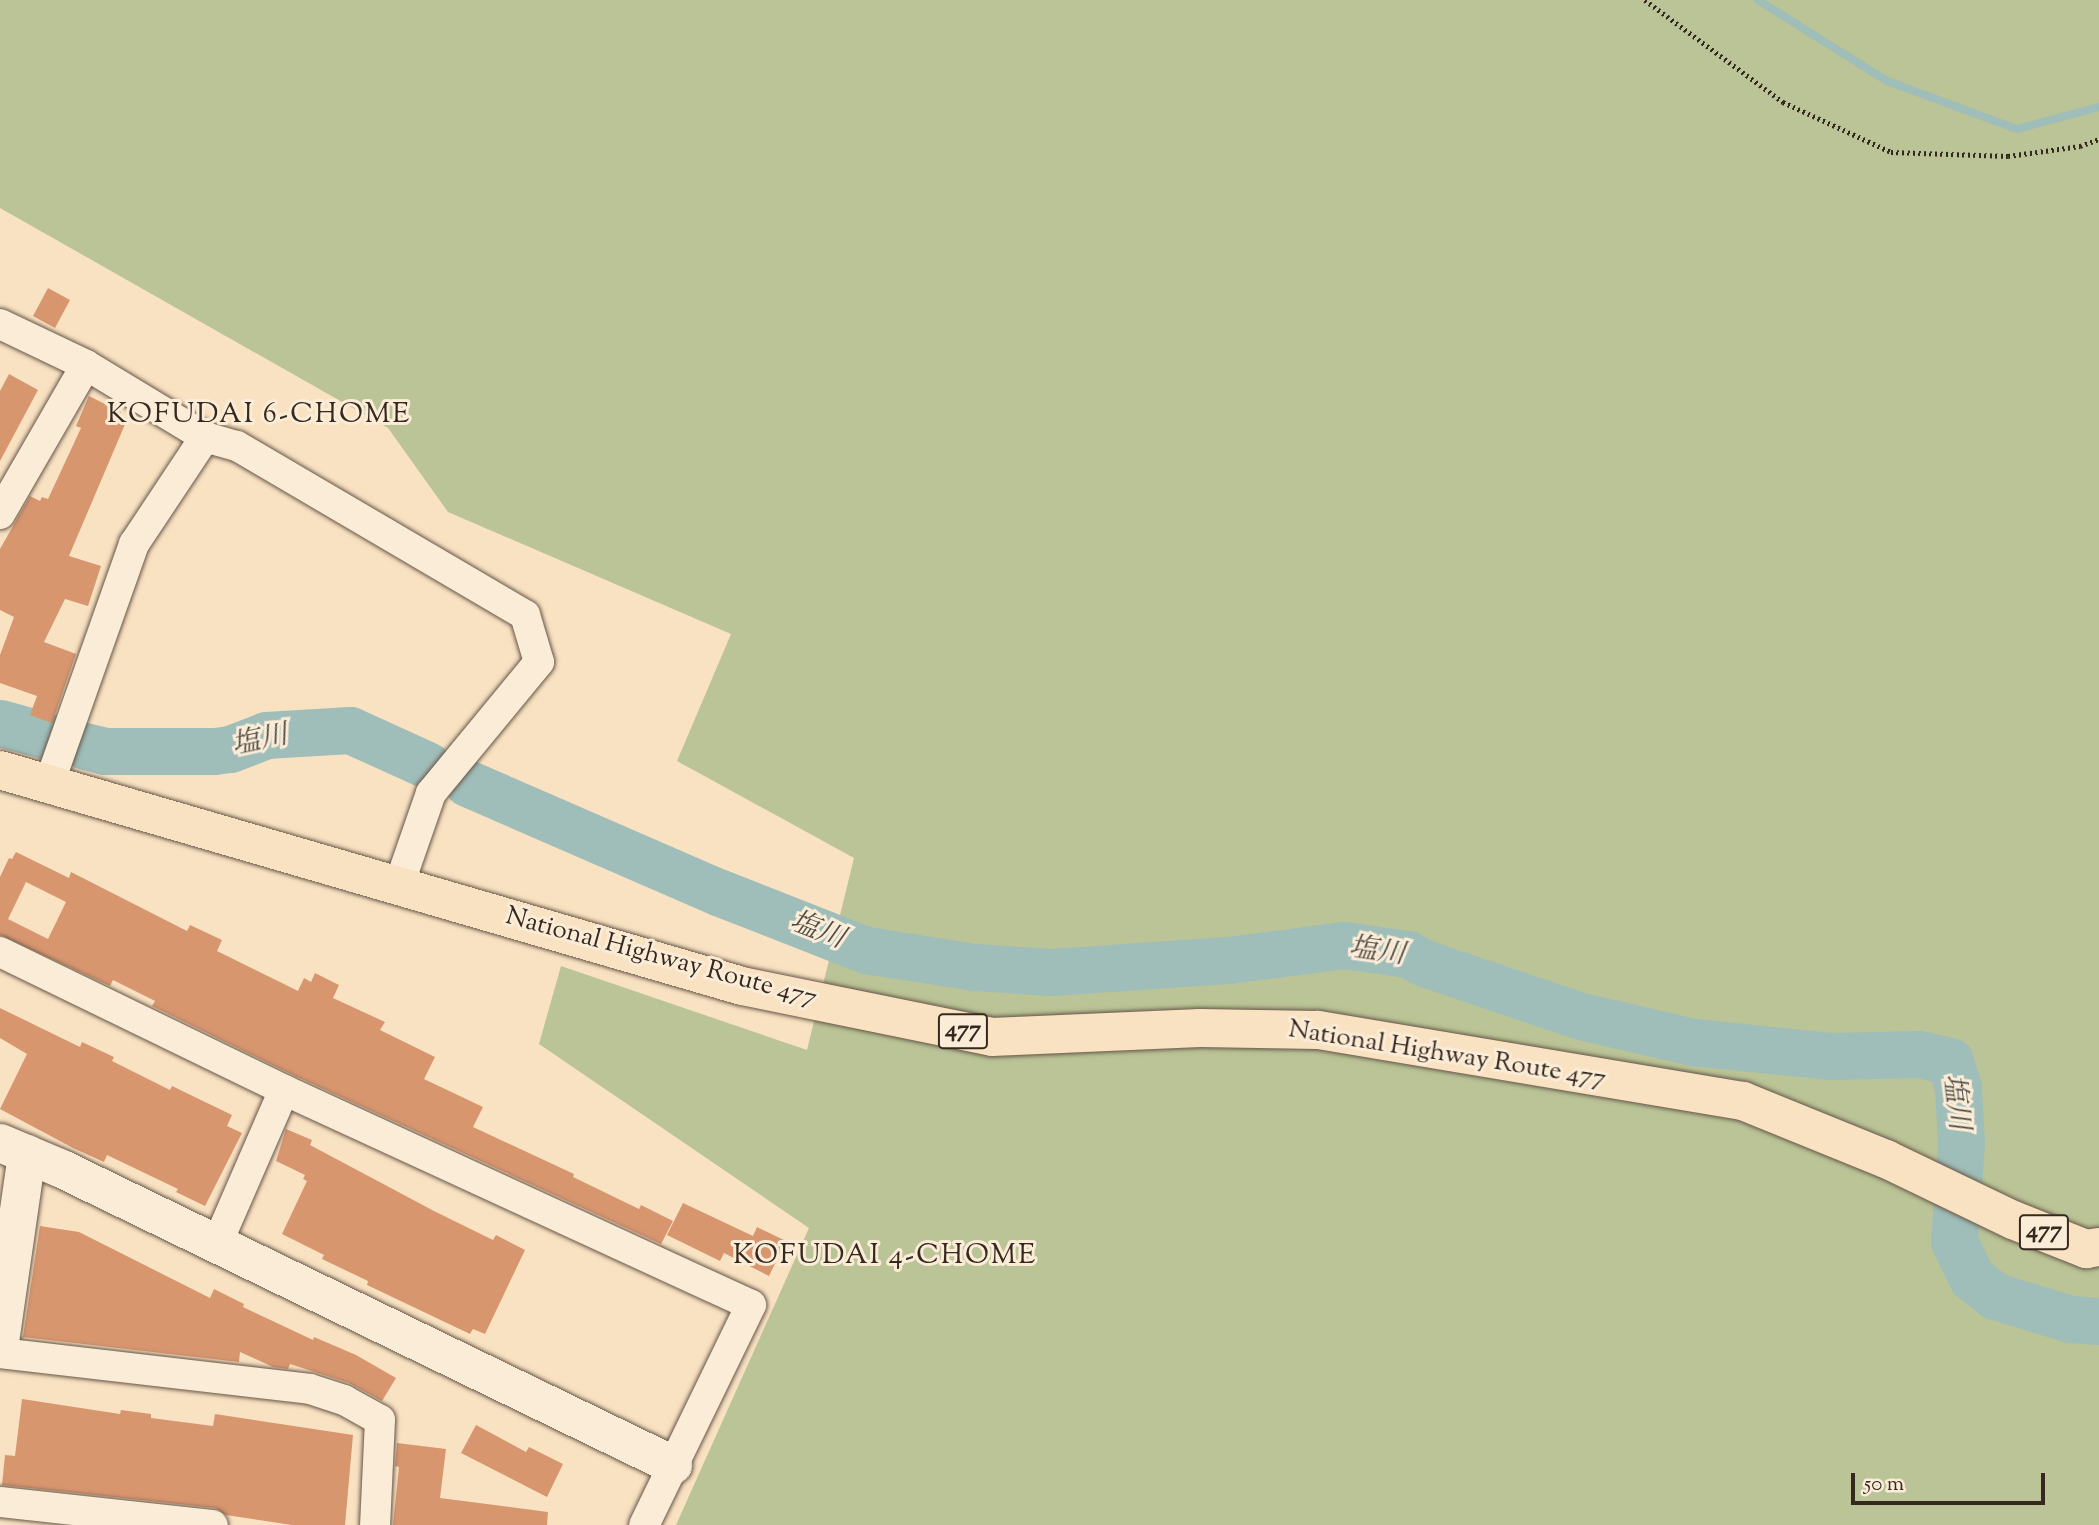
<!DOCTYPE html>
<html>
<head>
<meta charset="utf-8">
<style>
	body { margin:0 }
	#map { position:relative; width:2099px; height:1525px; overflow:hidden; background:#f9e2c2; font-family:"Sorts Mill Goudy","Noto Serif JP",serif }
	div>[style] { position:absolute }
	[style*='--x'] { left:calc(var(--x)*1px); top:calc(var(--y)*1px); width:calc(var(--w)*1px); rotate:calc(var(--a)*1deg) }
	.green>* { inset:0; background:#bac496 }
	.stream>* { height:8px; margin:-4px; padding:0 4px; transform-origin:4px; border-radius:4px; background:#9fbdb9 }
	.river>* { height:47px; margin:-23.5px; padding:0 23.5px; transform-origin:23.5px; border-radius:23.5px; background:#9fbdb9 }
	.building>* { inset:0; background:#d8966f }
	.path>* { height:4.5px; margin-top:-2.25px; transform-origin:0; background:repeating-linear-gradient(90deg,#35281f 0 2px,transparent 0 5.5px) }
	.roads { filter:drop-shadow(0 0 2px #665648) drop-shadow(0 0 2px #665648) }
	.street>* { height:30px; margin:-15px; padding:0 15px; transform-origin:15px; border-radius:15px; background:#fbecd7 }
	.secondary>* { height:38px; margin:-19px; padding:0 19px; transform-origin:19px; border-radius:19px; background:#fbecd7 }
	.highway>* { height:38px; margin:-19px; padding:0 19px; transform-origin:19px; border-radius:19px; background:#f9e2c2 }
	span { translate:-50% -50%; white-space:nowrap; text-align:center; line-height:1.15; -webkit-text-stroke:6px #fbecd7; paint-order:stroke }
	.shield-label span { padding:2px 5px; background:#fbecd7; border:2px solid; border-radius:5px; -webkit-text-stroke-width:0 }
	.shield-label { font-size:24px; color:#35281f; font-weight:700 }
	.street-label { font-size:26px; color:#35281f }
	.neighbourhood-label { font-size:28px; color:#35281f; letter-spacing:2px }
	.water-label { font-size:28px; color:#504d46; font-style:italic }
	.scale { position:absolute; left:1851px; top:1473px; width:194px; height:32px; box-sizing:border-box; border:4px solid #35281f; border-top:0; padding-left:9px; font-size:21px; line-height:24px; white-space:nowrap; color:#35281f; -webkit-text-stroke:5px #fbecd7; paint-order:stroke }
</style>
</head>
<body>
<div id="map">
	<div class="green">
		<div style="clip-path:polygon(0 0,2099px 0,2099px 1525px,676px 1525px,809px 1228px,539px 1044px,561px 966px,807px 1050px,854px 858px,677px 761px,731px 634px,448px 512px,388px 428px,0 208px)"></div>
	</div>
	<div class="stream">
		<div style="--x:1758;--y:0;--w:152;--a:32.1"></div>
		<div style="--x:1887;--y:81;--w:139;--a:20.3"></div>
		<div style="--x:2017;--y:129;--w:85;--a:-15"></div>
	</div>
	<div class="river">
		<div style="--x:0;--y:723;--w:46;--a:15.3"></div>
		<div style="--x:85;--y:746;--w:21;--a:14"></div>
		<div style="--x:105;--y:751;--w:109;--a:0"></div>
		<div style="--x:214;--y:751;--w:16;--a:-7"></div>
		<div style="--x:230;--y:749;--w:39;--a:-21"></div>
		<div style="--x:266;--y:735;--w:84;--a:-3.4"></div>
		<div style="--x:350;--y:730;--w:85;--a:24.4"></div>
		<div style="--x:467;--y:783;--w:274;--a:23.5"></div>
		<div style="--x:718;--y:892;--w:159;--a:21.4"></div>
		<div style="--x:866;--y:950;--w:109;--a:8.9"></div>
		<div style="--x:974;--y:967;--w:77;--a:3.7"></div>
		<div style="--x:1051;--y:972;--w:178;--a:-3.9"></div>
		<div style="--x:1229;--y:960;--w:116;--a:-7.4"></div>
		<div style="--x:1344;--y:945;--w:64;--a:8.1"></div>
		<div style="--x:1407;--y:954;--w:22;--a:27"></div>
		<div style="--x:1427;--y:964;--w:163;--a:18.7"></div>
		<div style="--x:1581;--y:1016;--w:115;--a:13.1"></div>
		<div style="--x:1693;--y:1042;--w:140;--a:5.8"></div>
		<div style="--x:1832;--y:1056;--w:87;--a:-1.3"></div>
		<div style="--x:1919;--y:1054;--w:32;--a:13"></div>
		<div style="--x:1950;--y:1061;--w:28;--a:73"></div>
		<div style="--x:1958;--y:1088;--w:55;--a:86.9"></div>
		<div style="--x:1961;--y:1143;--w:98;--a:94.1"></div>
		<div style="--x:1954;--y:1241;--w:41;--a:64.1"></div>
		<div style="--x:1972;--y:1278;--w:29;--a:38"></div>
		<div style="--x:1995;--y:1296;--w:78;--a:17"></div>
		<div style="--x:2070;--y:1319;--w:29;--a:4"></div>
	</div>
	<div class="building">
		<div style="clip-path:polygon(48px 288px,70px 300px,55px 328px,33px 316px)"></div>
		<div style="clip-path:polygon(9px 374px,38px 390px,0 461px,0 391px)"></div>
		<div style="clip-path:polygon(89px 396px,121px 412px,118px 418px,126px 422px,69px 556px,101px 566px,88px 606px,65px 599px,44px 642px,76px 654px,52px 723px,30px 715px,37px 696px,0 683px,0 655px,14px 617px,0 610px,0 549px,30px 496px,40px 501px,42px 497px,48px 499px,81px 428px,76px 426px)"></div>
		<div style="clip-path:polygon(evenodd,16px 852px,69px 878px,71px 872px,187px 931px,190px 925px,222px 940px,217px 951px,298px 991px,304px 978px,311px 982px,315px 973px,339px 985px,333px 998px,385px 1022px,380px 1030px,435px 1057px,424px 1079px,483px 1107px,473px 1127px,574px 1174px,573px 1177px,639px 1209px,641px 1205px,673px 1221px,661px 1244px,291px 1074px,152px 1006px,155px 1001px,113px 980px,110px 986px,0 935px,0 877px,9px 858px,12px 859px,16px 852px,26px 882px,66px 902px,48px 939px,8px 919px,26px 882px)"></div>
		<div style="clip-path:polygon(0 1008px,80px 1047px,82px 1042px,114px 1057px,112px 1061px,170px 1090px,172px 1086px,232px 1115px,227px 1126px,242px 1133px,205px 1206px,176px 1192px,178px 1189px,107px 1155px,104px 1162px,73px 1148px,0 1109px,27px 1054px,0 1038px)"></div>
		<div style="clip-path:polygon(286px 1129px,312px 1140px,310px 1145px,434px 1211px,493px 1240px,496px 1235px,525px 1250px,485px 1334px,473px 1329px,470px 1334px,367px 1285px,368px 1281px,322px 1259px,324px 1255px,282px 1234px,307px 1181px,303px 1179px,305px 1175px,276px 1161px)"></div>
		<div style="clip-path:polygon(683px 1203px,753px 1236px,757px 1227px,786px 1241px,769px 1276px,724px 1253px,720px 1261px,667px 1235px)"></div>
		<div style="clip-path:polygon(40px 1226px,79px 1232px,210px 1298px,214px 1289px,244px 1304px,243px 1307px,313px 1340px,314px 1337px,356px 1355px,396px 1378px,382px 1401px,349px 1383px,290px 1364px,288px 1369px,273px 1367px,240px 1352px,239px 1362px,23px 1337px)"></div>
		<div style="clip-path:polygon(22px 1399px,120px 1414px,121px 1410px,151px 1414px,151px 1418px,213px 1426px,215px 1414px,353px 1435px,345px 1525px,292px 1525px,226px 1515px,215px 1508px,2px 1485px,5px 1455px,15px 1456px)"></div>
		<div style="clip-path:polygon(476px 1425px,526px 1452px,529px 1447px,563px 1464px,547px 1497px,461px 1453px)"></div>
		<div style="clip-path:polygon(397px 1443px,446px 1449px,440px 1498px,548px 1512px,547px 1525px,393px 1525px,399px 1467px,395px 1466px)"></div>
	</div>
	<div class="path">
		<div style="--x:1645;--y:0;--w:172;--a:36.5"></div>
		<div style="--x:1783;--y:102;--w:119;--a:24.8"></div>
		<div style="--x:1891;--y:152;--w:117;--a:2"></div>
		<div style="--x:2008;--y:156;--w:73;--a:-7.9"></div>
		<div style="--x:2080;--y:146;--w:20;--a:-20"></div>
	</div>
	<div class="roads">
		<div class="street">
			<div style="--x:0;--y:324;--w:95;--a:25.5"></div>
			<div style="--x:86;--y:365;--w:139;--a:31.2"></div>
			<div style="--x:205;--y:437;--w:33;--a:16"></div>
			<div style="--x:237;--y:446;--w:334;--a:30.4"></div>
			<div style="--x:525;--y:615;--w:49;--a:73.4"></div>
			<div style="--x:539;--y:662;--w:170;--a:129.5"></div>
			<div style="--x:431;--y:793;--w:97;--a:109.2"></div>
			<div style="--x:0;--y:514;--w:172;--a:-60"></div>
			<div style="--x:49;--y:784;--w:255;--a:-70.5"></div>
			<div style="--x:134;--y:544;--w:128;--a:-56.4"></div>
			<div style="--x:0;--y:952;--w:316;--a:25.9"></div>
			<div style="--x:284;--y:1090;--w:514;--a:24.72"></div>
			<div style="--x:751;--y:1305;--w:245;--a:115.9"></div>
			<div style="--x:217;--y:1244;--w:168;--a:-66.5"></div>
			<div style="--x:0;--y:1353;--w:312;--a:6.6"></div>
			<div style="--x:310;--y:1389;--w:36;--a:18"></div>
			<div style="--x:344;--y:1400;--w:41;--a:29.1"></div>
			<div style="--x:380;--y:1420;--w:105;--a:92.7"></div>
			<div style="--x:0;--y:1502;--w:214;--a:6.2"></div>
		</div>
		<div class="secondary">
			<div style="--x:0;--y:1143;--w:67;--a:22.8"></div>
			<div style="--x:62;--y:1169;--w:679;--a:25.85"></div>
			<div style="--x:0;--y:1342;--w:190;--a:-81.8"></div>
		</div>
		<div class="highway">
			<div style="--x:0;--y:770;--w:773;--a:16.23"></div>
			<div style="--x:742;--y:986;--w:255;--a:11.5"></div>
			<div style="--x:992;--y:1037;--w:208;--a:-2.5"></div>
			<div style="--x:1200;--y:1028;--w:118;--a:1"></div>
			<div style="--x:1318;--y:1030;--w:431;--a:9.5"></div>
			<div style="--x:1743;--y:1101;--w:154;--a:22.1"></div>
			<div style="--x:1886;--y:1159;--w:141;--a:25.7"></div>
			<div style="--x:2013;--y:1220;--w:79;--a:21.7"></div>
			<div style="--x:2086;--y:1249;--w:13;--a:-9"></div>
		</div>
	</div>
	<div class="shield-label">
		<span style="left:963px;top:1031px">477</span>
		<span style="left:2044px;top:1232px">477</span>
	</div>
	<div class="street-label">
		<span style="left:661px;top:958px;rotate:15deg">National Highway Route 477</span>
		<span style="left:1447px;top:1055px;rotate:9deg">National Highway Route 477</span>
	</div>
	<div class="neighbourhood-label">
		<span style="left:259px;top:415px">KOFUDAI 6-CHOME</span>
		<span style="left:885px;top:1256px">KOFUDAI 4-CHOME</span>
	</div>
	<div class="water-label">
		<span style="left:260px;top:741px;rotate:-12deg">塩川</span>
		<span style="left:817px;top:931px;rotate:21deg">塩川</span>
		<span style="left:1377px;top:952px;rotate:8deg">塩川</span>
		<span style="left:1955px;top:1102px;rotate:83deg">塩川</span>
	</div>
	<div class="scale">50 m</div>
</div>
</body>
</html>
